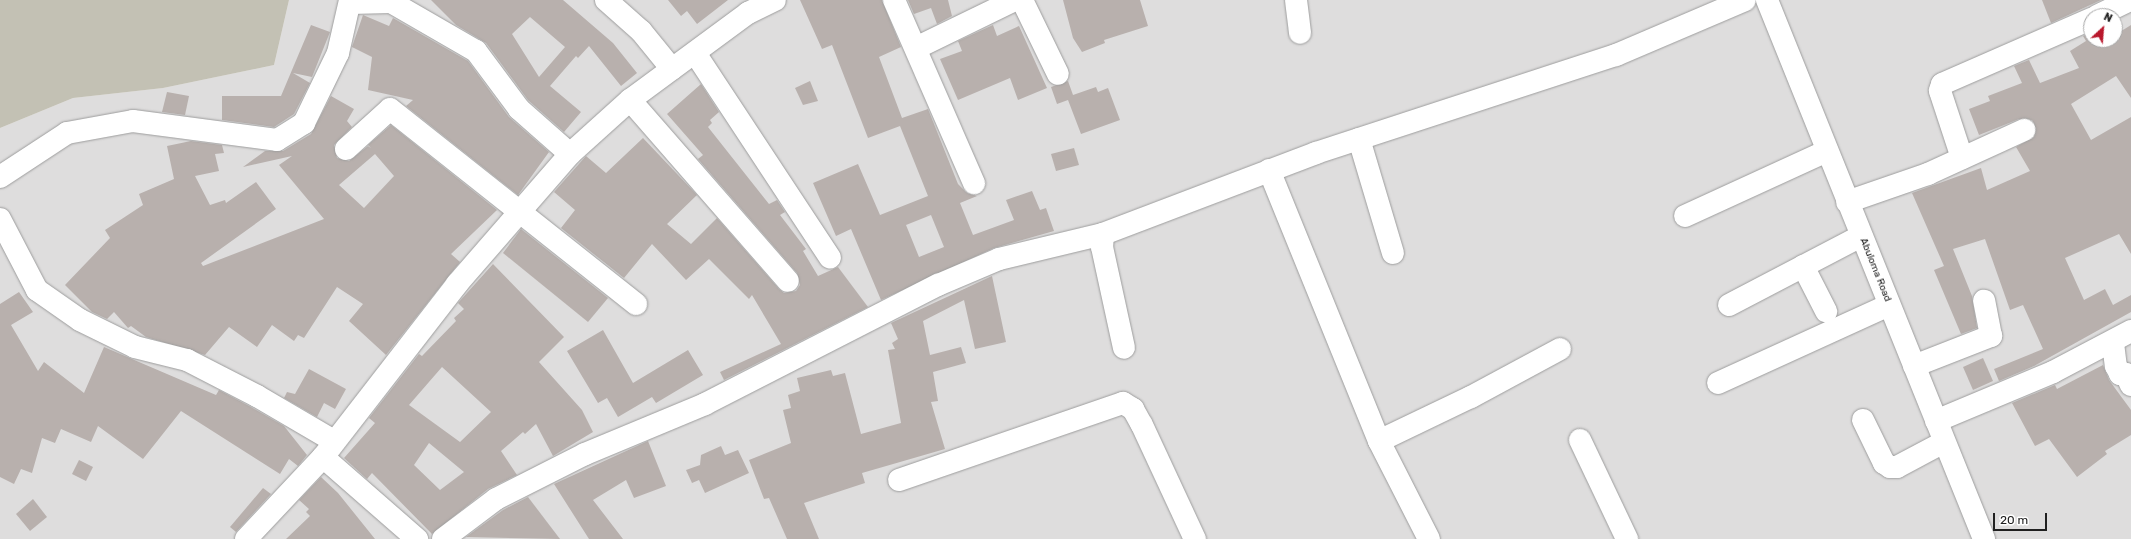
<!DOCTYPE html>
<html>
<head>
<meta charset="utf-8">
<style>
	body { margin:0 }
	#map { position:relative; width:2131px; height:539px; overflow:hidden; background:#efece8; font-family:Rubik,sans-serif }
	div>[style] { position:absolute }
	[style*='--x'] { left:calc(var(--x)*1px); top:calc(var(--y)*1px); width:calc(var(--w)*1px); rotate:calc(var(--a)*1deg) }
	.residential>* { inset:0; background:#dedddd }
	.construction>* { inset:0; background:#c3c1b4 }
	.building>* { inset:0; background:#b8b0ad }
	.roads { filter:drop-shadow(0 0 1px #9d9d9d) drop-shadow(0 0 1px #9d9d9d) }
	.minor>* { height:22px; margin:-11px; padding:0 11px; transform-origin:11px; border-radius:11px; background:#fff }
	span { translate:-50% -50%; white-space:nowrap; text-align:center; line-height:1.15; -webkit-text-stroke:3.5px #fff; paint-order:stroke }
	.street-label { font-size:10px; color:#202020 }
	.north { position:absolute; left:2083px; top:8px; width:40px; height:40px; box-sizing:border-box; background:#fff; border:1px solid #a6a6a6; border-radius:50%; rotate:26deg; font-size:11px; font-weight:700; line-height:16px; text-align:center; color:#202020 }
	.north::after { content:''; display:block; margin:auto; width:14px; height:18px; background:#b9172c; clip-path:polygon(50% 0,100% 100%,50% 72%,0 100%) }
	.scale { position:absolute; left:1993px; top:513px; width:54px; height:18px; box-sizing:border-box; border:2px solid #202020; border-top:0; padding-left:5px; font-size:12px; line-height:14px; white-space:nowrap; color:#202020; -webkit-text-stroke:3px #fff; paint-order:stroke }
</style>
</head>
<body>
<div id="map">
	<div class="residential">
		<div style="clip-path:polygon(evenodd,289px 0,2131px 0,2131px 539px,0 539px,0 128px,73px 98px,163px 88px,274px 65px,289px 0,2091px 16px,2115px 16px,2115px 40px,2091px 40px,2091px 16px)"></div>
	</div>
	<div class="construction">
		<div style="clip-path:polygon(0 0,289px 0,274px 65px,163px 88px,73px 98px,0 128px)"></div>
	</div>
	<div class="building">
		<div style="clip-path:polygon(evenodd,431px 0,563px 0,613px 43px,637px 73px,621px 86px,589px 46px,578px 58px,576px 56px,550px 86px,581px 112px,564px 132px,528px 100px,486px 43px,456px 25px,431px 0,530px 17px,565px 47px,539px 77px,512px 34px,530px 17px)"></div>
		<div style="clip-path:polygon(668px 0,728px 0,697px 24px,687px 11px,681px 16px)"></div>
		<div style="clip-path:polygon(evenodd,800px 0,882px 0,901px 47px,879px 57px,902px 118px,928px 109px,958px 184px,967px 193px,977px 196px,960px 203px,973px 235px,1014px 220px,1006px 200px,1032px 191px,1040px 210px,1046px 208px,1054px 231px,994px 248px,881px 300px,851px 229px,836px 236px,813px 183px,858px 164px,880px 215px,928px 196px,900px 126px,868px 138px,832px 45px,822px 49px,800px 0,931px 215px,944px 247px,919px 257px,906px 225px,931px 215px)"></div>
		<div style="clip-path:polygon(908px 0,948px 0,952px 16px,937px 24px,931px 8px,914px 14px)"></div>
		<div style="clip-path:polygon(1063px 0,1140px 0,1148px 26px,1104px 40px,1105px 43px,1082px 52px,1073px 38px)"></div>
		<div style="clip-path:polygon(2042px 0,2101px 0,2051px 23px)"></div>
		<div style="clip-path:polygon(363px 15px,389px 26px,393px 18px,468px 61px,509px 117px,549px 152px,518px 195px,406px 106px,413px 100px,368px 90px,372px 57px,352px 47px)"></div>
		<div style="clip-path:polygon(2117px 20px,2123px 30px,2131px 25px,2131px 98px,2116px 76px,2071px 104px,2091px 140px,2131px 117px,2131px 254px,2119px 234px,2065px 258px,2084px 300px,2105px 289px,2113px 305px,2131px 295px,2131px 312px,2034px 366px,1999px 381px,1994px 369px,2043px 349px,2023px 305px,2010px 310px,1985px 239px,1953px 249px,1972px 296px,1977px 328px,1961px 334px,1934px 270px,1944px 266px,1912px 193px,1981px 168px,1987px 190px,2030px 171px,2016px 147px,2034px 137px,2035px 125px,2032px 120px,2019px 119px,1979px 135px,1969px 109px,1990px 101px,1988px 96px,2022px 83px,2014px 66px,2029px 60px,2040px 83px,2079px 68px,2070px 51px,2086px 41px,2083px 36px,2091px 33px,2091px 40px,2115px 40px)"></div>
		<div style="clip-path:polygon(311px 25px,330px 32px,312px 77px,293px 73px,310px 83px,294px 114px,274px 127px,222px 120px,222px 96px,281px 96px)"></div>
		<div style="clip-path:polygon(993px 25px,997px 36px,1019px 26px,1047px 88px,1018px 100px,1010px 78px,958px 100px,940px 59px,962px 51px,958px 41px)"></div>
		<div style="clip-path:polygon(810px 81px,818px 101px,803px 105px,795px 88px)"></div>
		<div style="clip-path:polygon(1068px 81px,1073px 95px,1096px 87px,1098px 92px,1108px 88px,1120px 120px,1081px 134px,1068px 100px,1057px 104px,1051px 87px)"></div>
		<div style="clip-path:polygon(701px 84px,719px 112px,710px 120px,712px 123px,708px 127px,769px 204px,777px 200px,785px 212px,780px 215px,806px 249px,803px 251px,818px 276px,838px 267px,868px 307px,724px 380px,720px 372px,781px 344px,752px 295px,749px 299px,709px 259px,686px 280px,652px 244px,624px 278px,561px 228px,575px 210px,554px 192px,586px 156px,606px 173px,643px 138px,697px 195px,667px 224px,691px 244px,717px 218px,779px 289px,784px 293px,796px 291px,800px 285px,797px 273px,698px 159px,703px 155px,667px 114px)"></div>
		<div style="clip-path:polygon(167px 92px,189px 96px,185px 115px,162px 112px)"></div>
		<div style="clip-path:polygon(evenodd,331px 96px,354px 109px,347px 121px,352px 127px,334px 145px,337px 158px,349px 161px,368px 146px,371px 148px,368px 145px,391px 125px,497px 210px,451px 254px,460px 262px,386px 355px,349px 321px,363px 304px,337px 287px,304px 338px,298px 335px,294px 341px,272px 325px,257px 347px,229px 327px,205px 355px,146px 337px,131px 326px,128px 328px,114px 312px,107px 319px,92px 312px,65px 285px,110px 238px,105px 230px,143px 205px,139px 194px,174px 179px,167px 146px,191px 141px,222px 145px,224px 153px,215px 154px,219px 171px,195px 176px,210px 205px,225px 200px,226px 203px,256px 182px,276px 209px,201px 263px,203px 266px,324px 219px,279px 165px,292px 156px,243px 167px,265px 151px,283px 151px,311px 134px,331px 96px,375px 154px,394px 176px,364px 208px,339px 185px,375px 154px)"></div>
		<div style="clip-path:polygon(1074px 148px,1079px 165px,1056px 171px,1051px 154px)"></div>
		<div style="clip-path:polygon(521px 229px,608px 298px,588px 322px,503px 253px)"></div>
		<div style="clip-path:polygon(evenodd,493px 264px,564px 337px,539px 362px,582px 410px,593px 432px,553px 456px,536px 424px,525px 434px,523px 432px,501px 451px,517px 475px,488px 489px,432px 534px,372px 473px,367px 479px,344px 458px,375px 423px,369px 418px,419px 354px,422px 356px,456px 321px,454px 318px,464px 309px,458px 303px,493px 264px,442px 367px,491px 412px,460px 442px,409px 405px,442px 367px,493px 264px,429px 443px,464px 472px,440px 490px,414px 465px,429px 443px)"></div>
		<div style="clip-path:polygon(992px 276px,1006px 342px,975px 349px,964px 300px,923px 321px,930px 355px,961px 347px,966px 363px,933px 372px,938px 401px,931px 402px,945px 449px,862px 473px,865px 483px,804px 503px,819px 539px,787px 539px,769px 498px,764px 499px,749px 460px,791px 443px,783px 410px,791px 408px,788px 395px,800px 391px,797px 378px,831px 370px,833px 376px,845px 373px,861px 434px,901px 423px,888px 350px,895px 349px,892px 343px,898px 339px,891px 323px)"></div>
		<div style="clip-path:polygon(19px 292px,33px 312px,11px 325px,38px 371px,44px 362px,84px 393px,104px 347px,216px 395px,219px 390px,251px 407px,284px 426px,307px 455px,298px 466px,289px 459px,280px 474px,181px 411px,143px 459px,98px 426px,91px 442px,61px 429px,55px 443px,42px 438px,32px 473px,21px 469px,14px 484px,0 477px,0 304px)"></div>
		<div style="clip-path:polygon(603px 330px,633px 383px,688px 350px,703px 375px,656px 403px,652px 397px,618px 417px,607px 398px,598px 403px,567px 351px)"></div>
		<div style="clip-path:polygon(1983px 358px,1993px 381px,1973px 390px,1963px 367px)"></div>
		<div style="clip-path:polygon(2103px 365px,2109px 380px,2131px 410px,2131px 435px,2105px 451px,2107px 454px,2077px 477px,2049px 439px,2035px 446px,2012px 403px,2055px 385px,2057px 389px)"></div>
		<div style="clip-path:polygon(309px 369px,346px 389px,335px 409px,324px 403px,317px 417px,284px 398px,287px 392px,295px 394px)"></div>
		<div style="clip-path:polygon(648px 441px,666px 486px,634px 498px,626px 480px,593px 500px,623px 539px,589px 539px,554px 484px)"></div>
		<div style="clip-path:polygon(721px 446px,725px 455px,738px 450px,749px 473px,705px 493px,699px 480px,692px 483px,686px 470px,700px 465px,701px 455px)"></div>
		<div style="clip-path:polygon(79px 460px,93px 467px,86px 481px,72px 474px)"></div>
		<div style="clip-path:polygon(321px 477px,338px 493px,375px 539px,286px 539px,310px 516px,306px 512px,309px 509px,299px 500px)"></div>
		<div style="clip-path:polygon(263px 488px,271px 494px,236px 532px,230px 527px)"></div>
		<div style="clip-path:polygon(528px 497px,560px 539px,466px 537px,503px 510px)"></div>
		<div style="clip-path:polygon(33px 499px,47px 517px,30px 531px,16px 514px)"></div>
	</div>
	<div class="roads">
		<div class="minor">
			<div style="--x:606;--y:0;--w:47;--a:41.5"></div>
			<div style="--x:641;--y:31;--w:49;--a:50.8"></div>
			<div style="--x:894;--y:0;--w:200;--a:66.4"></div>
			<div style="--x:1022;--y:0;--w:82;--a:64.1"></div>
			<div style="--x:1296;--y:0;--w:33;--a:83"></div>
			<div style="--x:1767;--y:0;--w:581;--a:68.07"></div>
			<div style="--x:350;--y:3;--w:41;--a:-1.4"></div>
			<div style="--x:391;--y:2;--w:98;--a:30"></div>
			<div style="--x:476;--y:51;--w:72;--a:53.4"></div>
			<div style="--x:519;--y:109;--w:68;--a:41.4"></div>
			<div style="--x:2097;--y:16;--w:37;--a:-26"></div>
			<div style="--x:916;--y:48;--w:110;--a:-25.9"></div>
			<div style="--x:695;--y:53;--w:245;--a:56.6"></div>
			<div style="--x:630;--y:100;--w:240;--a:48.9"></div>
			<div style="--x:1359;--y:139;--w:119;--a:73.4"></div>
			<div style="--x:346;--y:149;--w:59;--a:-42.3"></div>
			<div style="--x:390;--y:109;--w:314;--a:38.4"></div>
			<div style="--x:1962;--y:158;--w:71;--a:-108.2"></div>
			<div style="--x:1940;--y:91;--w:7;--a:-74"></div>
			<div style="--x:1942;--y:84;--w:163;--a:-23.6"></div>
			<div style="--x:1269;--y:170;--w:292;--a:67.9"></div>
			<div style="--x:1379;--y:441;--w:110;--a:63"></div>
			<div style="--x:0;--y:177;--w:80;--a:-33.3"></div>
			<div style="--x:67;--y:133;--w:67;--a:-10.3"></div>
			<div style="--x:133;--y:121;--w:145;--a:7.5"></div>
			<div style="--x:277;--y:140;--w:32;--a:-32"></div>
			<div style="--x:304;--y:123;--w:78;--a:-64.1"></div>
			<div style="--x:338;--y:53;--w:54;--a:-77.2"></div>
			<div style="--x:1847;--y:202;--w:86;--a:-19.1"></div>
			<div style="--x:1928;--y:174;--w:106;--a:-24.6"></div>
			<div style="--x:1685;--y:216;--w:156;--a:-24.6"></div>
			<div style="--x:0;--y:219;--w:80;--a:62.5"></div>
			<div style="--x:37;--y:290;--w:52;--a:34.9"></div>
			<div style="--x:80;--y:320;--w:61;--a:26.1"></div>
			<div style="--x:135;--y:347;--w:54;--a:14"></div>
			<div style="--x:187;--y:360;--w:79;--a:27.2"></div>
			<div style="--x:257;--y:396;--w:89;--a:30.3"></div>
			<div style="--x:1103;--y:234;--w:13;--a:94"></div>
			<div style="--x:1102;--y:247;--w:103;--a:77.7"></div>
			<div style="--x:1803;--y:266;--w:51;--a:62.9"></div>
			<div style="--x:1729;--y:305;--w:149;--a:-27.6"></div>
			<div style="--x:2113;--y:343;--w:23;--a:83"></div>
			<div style="--x:2116;--y:366;--w:9;--a:63"></div>
			<div style="--x:2120;--y:374;--w:6;--a:0"></div>
			<div style="--x:2126;--y:374;--w:12;--a:66"></div>
			<div style="--x:1914;--y:366;--w:83;--a:-21.3"></div>
			<div style="--x:1991;--y:336;--w:36;--a:-101"></div>
			<div style="--x:1718;--y:383;--w:188;--a:-24.5"></div>
			<div style="--x:1863;--y:420;--w:48;--a:64"></div>
			<div style="--x:1884;--y:463;--w:7;--a:34"></div>
			<div style="--x:1890;--y:467;--w:7;--a:0"></div>
			<div style="--x:1897;--y:467;--w:53;--a:-28"></div>
			<div style="--x:1936;--y:421;--w:127;--a:-22.7"></div>
			<div style="--x:2053;--y:372;--w:88;--a:-27.7"></div>
			<div style="--x:1580;--y:440;--w:110;--a:64.6"></div>
			<div style="--x:1379;--y:441;--w:102;--a:-25.6"></div>
			<div style="--x:1471;--y:397;--w:101;--a:-28.3"></div>
			<div style="--x:323;--y:457;--w:125;--a:41.1"></div>
			<div style="--x:899;--y:480;--w:237;--a:-19"></div>
			<div style="--x:1123;--y:403;--w:12;--a:31"></div>
			<div style="--x:1133;--y:409;--w:18;--a:61"></div>
			<div style="--x:1142;--y:425;--w:126;--a:65.1"></div>
			<div style="--x:246;--y:539;--w:112;--a:-46.8"></div>
			<div style="--x:323;--y:457;--w:219;--a:-52.2"></div>
			<div style="--x:457;--y:284;--w:172;--a:-49"></div>
			<div style="--x:570;--y:154;--w:81;--a:-42"></div>
			<div style="--x:630;--y:100;--w:147;--a:-36.4"></div>
			<div style="--x:748;--y:13;--w:30;--a:-26"></div>
			<div style="--x:443;--y:539;--w:66;--a:-37"></div>
			<div style="--x:496;--y:499;--w:100;--a:-26.8"></div>
			<div style="--x:585;--y:454;--w:130;--a:-22.6"></div>
			<div style="--x:705;--y:404;--w:262;--a:-27.1"></div>
			<div style="--x:938;--y:285;--w:66;--a:-23.1"></div>
			<div style="--x:999;--y:259;--w:107;--a:-13.5"></div>
			<div style="--x:1103;--y:234;--w:228;--a:-20.8"></div>
			<div style="--x:1316;--y:153;--w:316;--a:-18.1"></div>
			<div style="--x:1616;--y:55;--w:140;--a:-23.1"></div>
		</div>
	</div>
	<div class="street-label">
		<span style="left:1875px;top:270px;rotate:68deg">Abuloma Road</span>
	</div>
	<div class="north">N</div>
	<div class="scale">20 m</div>
</div>
</body>
</html>
